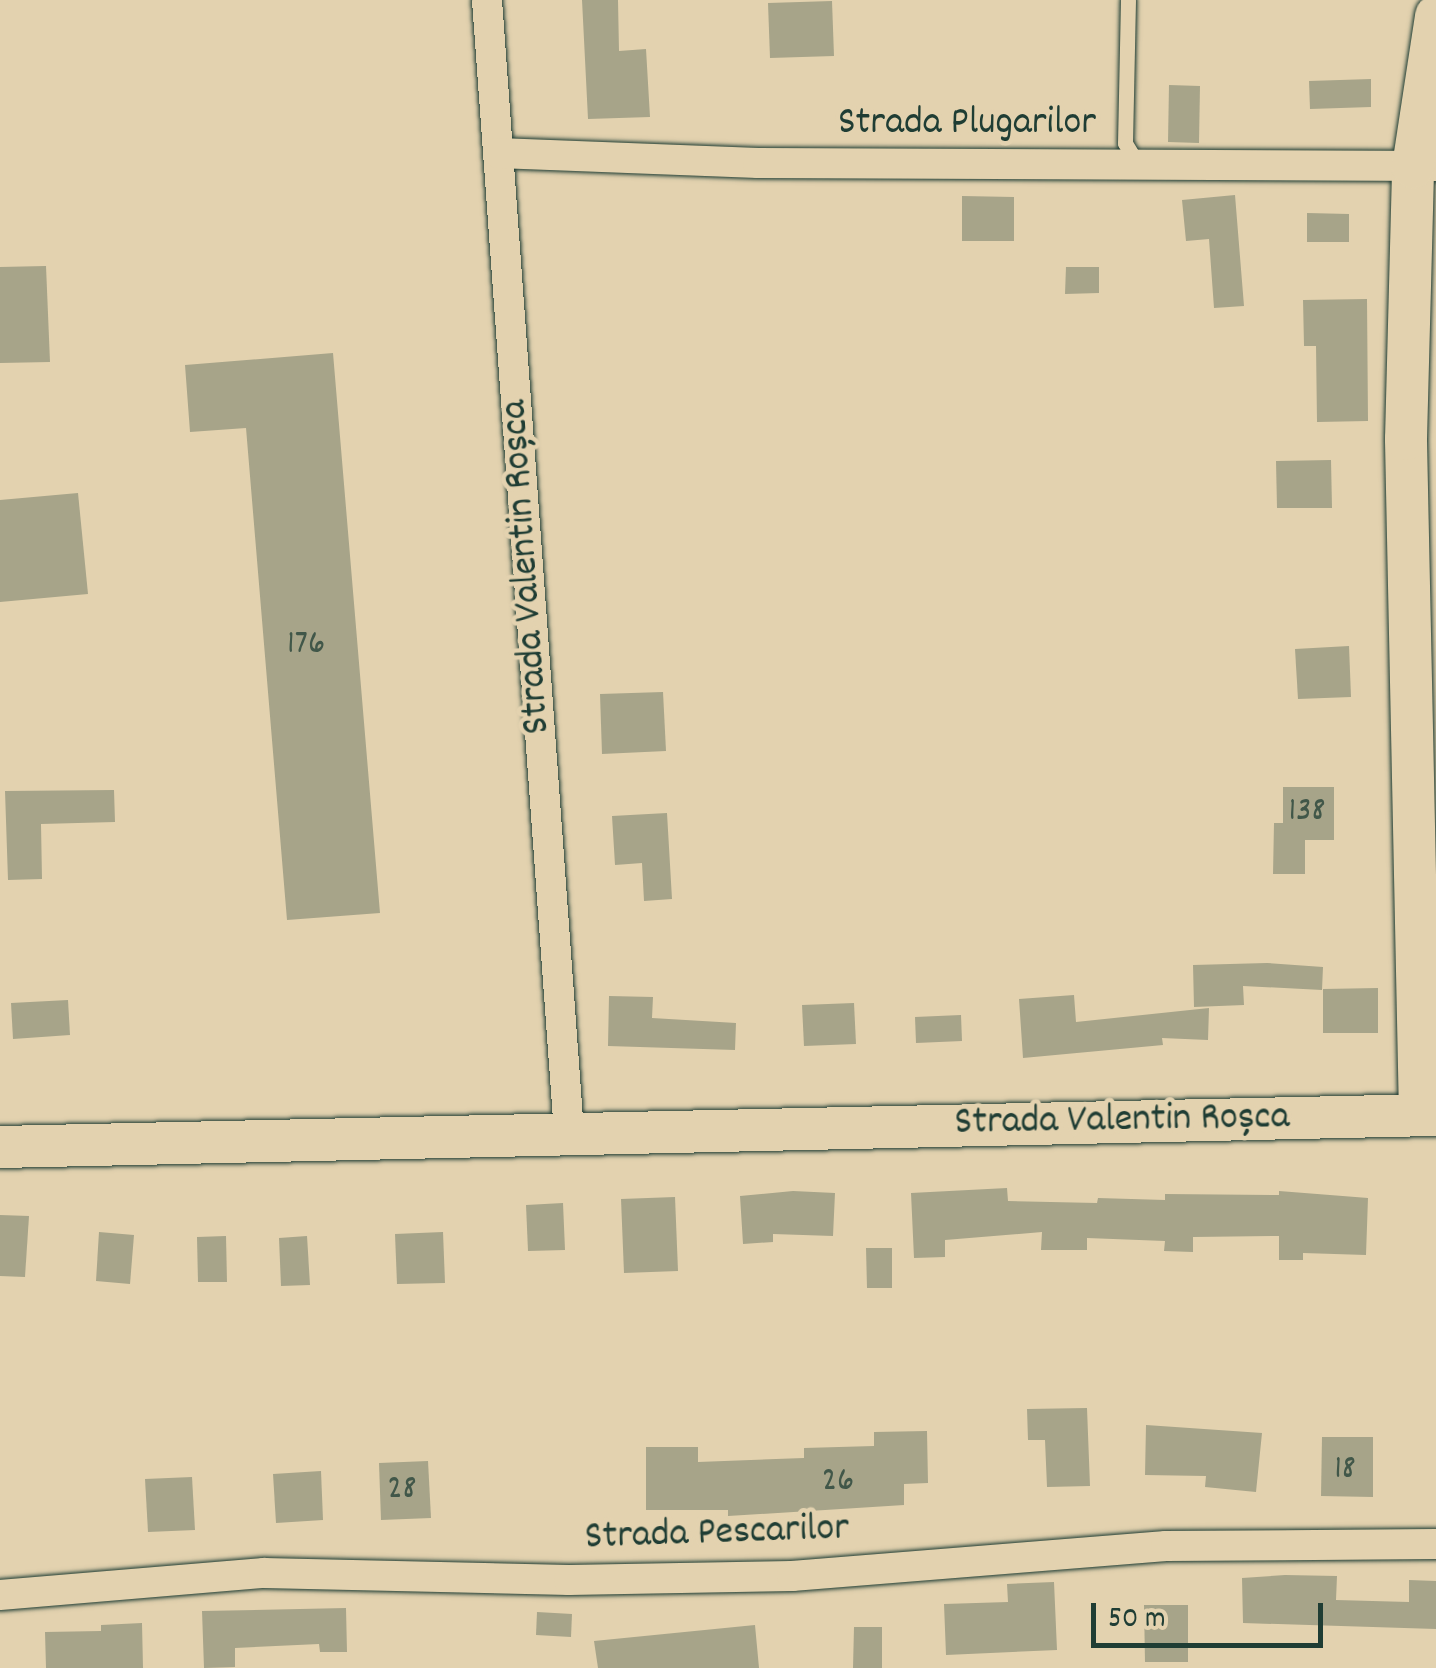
<!DOCTYPE html>
<html>
<head>
<meta charset="utf-8">
<style>
	body { margin:0 }
	#map { position:relative; width:1436px; height:1668px; overflow:hidden; background:#e3d2af; font-family:Dekko,sans-serif }
	div>[style] { position:absolute }
	[style*='--x'] { left:calc(var(--x)*1px); top:calc(var(--y)*1px); width:calc(var(--w)*1px); rotate:calc(var(--a)*1deg) }
	.building>* { inset:0; background:#a7a489 }
	.roads { filter:drop-shadow(0 0 2px #1f3d34) drop-shadow(0 0 2px #1f3d34) }
	.lane>* { height:15px; margin:-7.5px; padding:0 7.5px; transform-origin:7.5px; border-radius:7.5px; background:#e3d2af }
	.street>* { height:30px; margin:-15px; padding:0 15px; transform-origin:15px; border-radius:15px; background:#e3d2af }
	.secondary>* { height:42px; margin:-21px; padding:0 21px; transform-origin:21px; border-radius:21px; background:#e3d2af }
	span { translate:-50% -50%; white-space:nowrap; text-align:center; line-height:1.15; -webkit-text-stroke:9px #e3d2af; paint-order:stroke }
	.number-label { font-size:35px; color:#415749 }
	.number-label span { -webkit-text-stroke-width:0 }
	.street-label { font-size:40px; color:#1f3d34 }
	.scale { position:absolute; left:1091px; top:1603px; width:232px; height:45px; box-sizing:border-box; border:5px solid #1f3d34; border-top:0; padding-left:12px; font-size:30px; line-height:35px; white-space:nowrap; color:#1f3d34; -webkit-text-stroke:8px #e3d2af; paint-order:stroke }
</style>
</head>
<body>
<div id="map">
	<div class="building">
		<div style="clip-path:polygon(582px 0,618px 0,619px 51px,646px 49px,650px 117px,588px 119px)"></div>
		<div style="clip-path:polygon(832px 1px,834px 56px,770px 58px,768px 3px)"></div>
		<div style="clip-path:polygon(1371px 79px,1371px 107px,1310px 109px,1309px 81px)"></div>
		<div style="clip-path:polygon(1169px 85px,1200px 86px,1199px 143px,1168px 142px)"></div>
		<div style="clip-path:polygon(1235px 195px,1244px 306px,1214px 308px,1209px 239px,1186px 241px,1182px 200px)"></div>
		<div style="clip-path:polygon(962px 196px,1014px 197px,1014px 241px,962px 241px)"></div>
		<div style="clip-path:polygon(1307px 213px,1349px 214px,1349px 242px,1307px 242px)"></div>
		<div style="clip-path:polygon(46px 266px,50px 362px,0 363px,0 267px)"></div>
		<div style="clip-path:polygon(1066px 267px,1099px 267px,1099px 293px,1065px 294px)"></div>
		<div style="clip-path:polygon(1367px 299px,1368px 421px,1317px 422px,1316px 346px,1304px 346px,1303px 300px)"></div>
		<div style="clip-path:polygon(333px 353px,380px 913px,287px 920px,246px 428px,190px 432px,185px 365px)"></div>
		<div style="clip-path:polygon(1331px 460px,1332px 508px,1277px 508px,1276px 461px)"></div>
		<div style="clip-path:polygon(78px 493px,88px 594px,0 602px,0 500px)"></div>
		<div style="clip-path:polygon(1349px 646px,1351px 697px,1298px 699px,1295px 649px)"></div>
		<div style="clip-path:polygon(663px 692px,666px 751px,602px 754px,600px 694px)"></div>
		<div style="clip-path:polygon(1283px 787px,1334px 787px,1334px 840px,1305px 840px,1305px 874px,1273px 874px,1274px 823px,1283px 823px)"></div>
		<div style="clip-path:polygon(114px 790px,115px 822px,41px 824px,42px 879px,8px 880px,5px 791px)"></div>
		<div style="clip-path:polygon(667px 813px,672px 899px,644px 901px,642px 863px,615px 865px,612px 816px)"></div>
		<div style="clip-path:polygon(1267px 963px,1323px 967px,1322px 990px,1243px 986px,1244px 1005px,1194px 1007px,1193px 965px)"></div>
		<div style="clip-path:polygon(1378px 988px,1378px 1033px,1323px 1033px,1323px 989px)"></div>
		<div style="clip-path:polygon(1074px 995px,1076px 1022px,1209px 1008px,1208px 1040px,1162px 1038px,1163px 1045px,1023px 1058px,1019px 999px)"></div>
		<div style="clip-path:polygon(609px 996px,653px 997px,652px 1018px,736px 1023px,735px 1050px,608px 1046px)"></div>
		<div style="clip-path:polygon(68px 1000px,70px 1035px,13px 1039px,11px 1003px)"></div>
		<div style="clip-path:polygon(854px 1003px,856px 1044px,804px 1046px,802px 1005px)"></div>
		<div style="clip-path:polygon(961px 1015px,962px 1041px,916px 1043px,915px 1017px)"></div>
		<div style="clip-path:polygon(1007px 1188px,1008px 1201px,1097px 1203px,1098px 1198px,1165px 1200px,1165px 1194px,1279px 1195px,1279px 1191px,1368px 1198px,1366px 1255px,1303px 1253px,1303px 1260px,1279px 1260px,1279px 1236px,1193px 1237px,1193px 1252px,1164px 1251px,1165px 1241px,1087px 1238px,1087px 1250px,1041px 1250px,1042px 1232px,945px 1240px,945px 1257px,914px 1258px,911px 1193px)"></div>
		<div style="clip-path:polygon(793px 1191px,835px 1193px,833px 1236px,773px 1234px,773px 1242px,743px 1244px,740px 1196px)"></div>
		<div style="clip-path:polygon(675px 1197px,678px 1271px,624px 1273px,621px 1199px)"></div>
		<div style="clip-path:polygon(563px 1203px,565px 1250px,528px 1251px,526px 1205px)"></div>
		<div style="clip-path:polygon(0 1215px,29px 1216px,25px 1277px,0 1276px)"></div>
		<div style="clip-path:polygon(99px 1232px,134px 1235px,130px 1284px,96px 1281px)"></div>
		<div style="clip-path:polygon(443px 1232px,445px 1283px,397px 1284px,395px 1234px)"></div>
		<div style="clip-path:polygon(226px 1236px,227px 1282px,198px 1282px,197px 1237px)"></div>
		<div style="clip-path:polygon(307px 1236px,310px 1285px,281px 1286px,279px 1238px)"></div>
		<div style="clip-path:polygon(866px 1248px,892px 1248px,892px 1288px,867px 1288px)"></div>
		<div style="clip-path:polygon(1087px 1408px,1090px 1486px,1047px 1487px,1045px 1440px,1028px 1440px,1027px 1409px)"></div>
		<div style="clip-path:polygon(1146px 1425px,1262px 1433px,1256px 1492px,1205px 1487px,1206px 1476px,1145px 1475px)"></div>
		<div style="clip-path:polygon(927px 1431px,928px 1483px,904px 1484px,904px 1505px,728px 1516px,728px 1510px,646px 1510px,646px 1447px,698px 1447px,698px 1462px,804px 1458px,804px 1448px,874px 1446px,874px 1432px)"></div>
		<div style="clip-path:polygon(1322px 1437px,1373px 1437px,1373px 1497px,1321px 1496px)"></div>
		<div style="clip-path:polygon(428px 1461px,431px 1518px,381px 1520px,379px 1463px)"></div>
		<div style="clip-path:polygon(321px 1471px,323px 1520px,276px 1523px,273px 1474px)"></div>
		<div style="clip-path:polygon(192px 1477px,195px 1530px,148px 1532px,145px 1479px)"></div>
		<div style="clip-path:polygon(1285px 1575px,1337px 1576px,1336px 1600px,1409px 1602px,1409px 1580px,1436px 1581px,1436px 1629px,1243px 1623px,1242px 1578px)"></div>
		<div style="clip-path:polygon(1054px 1582px,1057px 1650px,946px 1655px,944px 1604px,1008px 1602px,1007px 1584px)"></div>
		<div style="clip-path:polygon(1144px 1605px,1188px 1605px,1188px 1662px,1145px 1662px)"></div>
		<div style="clip-path:polygon(346px 1608px,347px 1652px,320px 1652px,319px 1644px,235px 1648px,235px 1667px,204px 1668px,202px 1611px)"></div>
		<div style="clip-path:polygon(537px 1612px,572px 1614px,571px 1637px,536px 1635px)"></div>
		<div style="clip-path:polygon(142px 1623px,143px 1668px,46px 1668px,45px 1632px,101px 1631px,101px 1625px)"></div>
		<div style="clip-path:polygon(755px 1625px,759px 1668px,598px 1668px,594px 1641px)"></div>
		<div style="clip-path:polygon(854px 1627px,882px 1627px,882px 1668px,853px 1668px)"></div>
	</div>
	<div class="roads">
		<div class="lane">
			<div style="--x:1128;--y:0;--w:143;--a:91.2"></div>
			<div style="--x:1125;--y:143;--w:27;--a:59"></div>
		</div>
		<div class="street">
			<div style="--x:487;--y:0;--w:1137;--a:85.86"></div>
			<div style="--x:498;--y:153;--w:260;--a:2.2"></div>
			<div style="--x:758;--y:163;--w:678;--a:0.25"></div>
			<div style="--x:0;--y:1595;--w:265;--a:-4.8"></div>
			<div style="--x:264;--y:1573;--w:305;--a:1.3"></div>
			<div style="--x:569;--y:1580;--w:223;--a:-1"></div>
			<div style="--x:792;--y:1576;--w:375;--a:-4.6"></div>
			<div style="--x:1166;--y:1546;--w:270;--a:-0.4"></div>
		</div>
		<div class="secondary">
			<div style="--x:1420;--y:1115;--w:676;--a:-91.19"></div>
			<div style="--x:1406;--y:439;--w:272;--a:-88.5"></div>
			<div style="--x:1413;--y:167;--w:153;--a:-81.3"></div>
			<div style="--x:0;--y:1147;--w:1436;--a:-1.28"></div>
		</div>
	</div>
	<div class="number-label">
		<span style="left:306px;top:645px">176</span>
		<span style="left:1307px;top:812px">138</span>
		<span style="left:1345px;top:1470px">18</span>
		<span style="left:838px;top:1482px">26</span>
		<span style="left:402px;top:1490px">28</span>
	</div>
	<div class="street-label">
		<span style="left:967px;top:125px">Strada Plugarilor</span>
		<span style="left:528px;top:567px;rotate:-94deg">Strada Valentin Roșca</span>
		<span style="left:1122px;top:1122px;rotate:-1deg">Strada Valentin Roșca</span>
		<span style="left:717px;top:1535px;rotate:-2deg">Strada Pescarilor</span>
	</div>
	<div class="scale">50 m</div>
</div>
</body>
</html>
